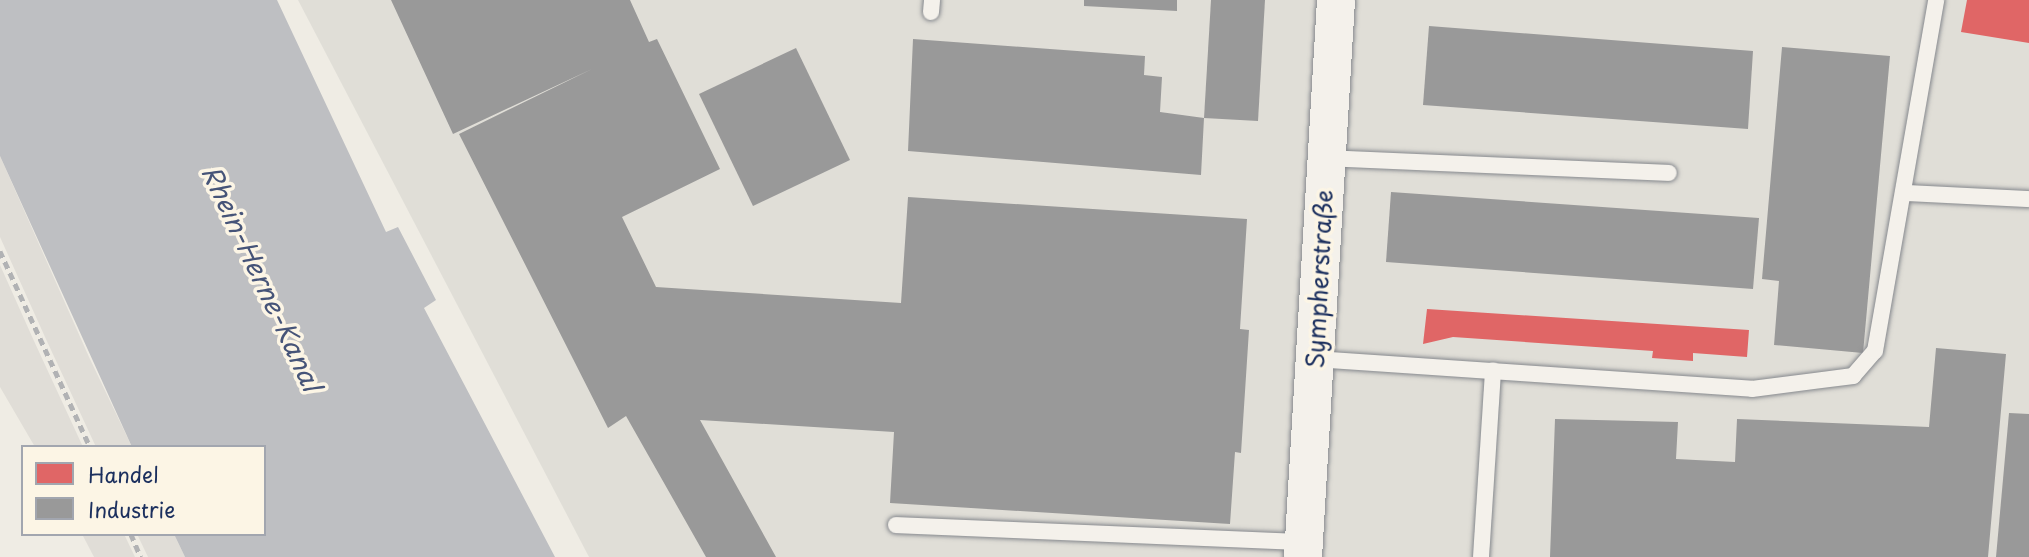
<!DOCTYPE html>
<html>
<head>
<meta charset="utf-8">
<style>
	body { margin:0 }
	#map { position:relative; width:2029px; height:557px; overflow:hidden; background:#efece4; font-family:"Playpen Sans",sans-serif }
	div>[style] { position:absolute }
	[style*='--x'] { left:calc(var(--x)*1px); top:calc(var(--y)*1px); width:calc(var(--w)*1px); rotate:calc(var(--a)*1deg) }
	.built>* { inset:0; background:#e0ded7 }
	.green>* { inset:0; background:#e0ddd7 }
	.water>* { inset:0; background:#bebfc2 }
	.shops>* { inset:0; background:#e06666 }
	.industry>* { inset:0; background:#999 }
	.path>* { height:4.5px; margin-top:-2.25px; transform-origin:0; background:repeating-linear-gradient(90deg,#b1b2b4 0 7px,transparent 0 12px) }
	.roads { filter:drop-shadow(0 0 2px #86898e) drop-shadow(0 0 2px #86898e) }
	.service>* { height:16px; margin:-8px; padding:0 8px; transform-origin:8px; border-radius:8px; background:#f4f1eb }
	.tertiary>* { height:38px; margin:-19px; padding:0 19px; transform-origin:19px; border-radius:19px; background:#f4f1eb }
	span { translate:-50% -50%; white-space:nowrap; text-align:center; line-height:1.15; -webkit-text-stroke:7px #fcf5e5; paint-order:stroke }
	.street-label { font-size:24px; color:#1b2f5e }
	.water-label { font-size:26px; color:#465478; font-style:italic }
	.legend { position:absolute; left:21px; top:445px; width:245px; height:91px; box-sizing:border-box; background:#fcf5e5; border:2px solid #a2a6af; margin:0; padding:9px 12px; list-style:none; font-size:21px; color:#1b2f5e }
	.legend li { display:flex; align-items:center; gap:14px; height:35px }
	.legend b { width:35px; border:2px solid #a2a6af }
</style>
</head>
<body>
<div id="map">
	<div class="built">
		<div style="clip-path:polygon(298px 0,2029px 0,2029px 557px,589px 557px)"></div>
	</div>
	<div class="green">
		<div style="clip-path:polygon(0 156px,89px 357px,132px 447px,96px 447px,45px 337px,0 237px)"></div>
		<div style="clip-path:polygon(0 265px,34px 341px,83px 447px,35px 447px,0 387px)"></div>
		<div style="clip-path:polygon(82px 534px,124px 534px,135px 557px,94px 557px)"></div>
		<div style="clip-path:polygon(137px 534px,174px 534px,185px 557px,148px 557px)"></div>
	</div>
	<div class="water">
		<div style="clip-path:polygon(0 0,277px 0,386px 232px,398px 227px,436px 300px,424px 308px,555px 557px,185px 557px,174px 534px,264px 534px,264px 447px,132px 447px,0 156px)"></div>
	</div>
	<div class="shops">
		<div style="clip-path:polygon(1967px 0,2029px 0,2029px 43px,1961px 32px)"></div>
		<div style="clip-path:polygon(1427px 309px,1749px 330px,1747px 357px,1693px 353px,1693px 361px,1652px 358px,1653px 351px,1453px 337px,1423px 344px)"></div>
	</div>
	<div class="industry">
		<div style="clip-path:polygon(391px 0,630px 0,649px 42px,657px 39px,720px 169px,622px 217px,656px 287px,901px 303px,908px 197px,1247px 219px,1240px 329px,1249px 330px,1241px 453px,1235px 452px,1230px 524px,890px 503px,894px 432px,700px 420px,776px 557px,706px 557px,626px 416px,608px 428px,459px 134px,592px 69px,453px 134px)"></div>
		<div style="clip-path:polygon(1084px 0,1177px 0,1177px 11px,1084px 6px)"></div>
		<div style="clip-path:polygon(1211px 0,1265px 0,1258px 121px,1204px 118px)"></div>
		<div style="clip-path:polygon(1429px 26px,1753px 51px,1748px 129px,1423px 105px)"></div>
		<div style="clip-path:polygon(913px 39px,1145px 56px,1144px 75px,1162px 77px,1160px 112px,1204px 118px,1201px 175px,908px 151px)"></div>
		<div style="clip-path:polygon(1782px 47px,1890px 56px,1863px 353px,1774px 345px,1779px 281px,1762px 279px)"></div>
		<div style="clip-path:polygon(796px 48px,850px 160px,753px 206px,699px 94px)"></div>
		<div style="clip-path:polygon(1391px 192px,1759px 218px,1753px 289px,1386px 262px)"></div>
		<div style="clip-path:polygon(1936px 348px,2006px 354px,1988px 557px,1550px 557px,1555px 419px,1678px 422px,1676px 459px,1735px 462px,1737px 419px,1929px 427px)"></div>
		<div style="clip-path:polygon(2009px 413px,2029px 414px,2029px 557px,1996px 557px)"></div>
	</div>
	<div class="path">
		<div style="--x:0;--y:251;--w:216;--a:65.3"></div>
		<div style="--x:131;--y:534;--w:25;--a:67"></div>
	</div>
	<div class="roads">
		<div class="service">
			<div style="--x:931;--y:12;--w:12;--a:-85"></div>
			<div style="--x:1326;--y:158;--w:343;--a:2.5"></div>
			<div style="--x:1905;--y:193;--w:124;--a:2.8"></div>
			<div style="--x:1315;--y:359;--w:438;--a:3.9"></div>
			<div style="--x:1752;--y:389;--w:102;--a:-7.3"></div>
			<div style="--x:1853;--y:376;--w:33;--a:-49"></div>
			<div style="--x:1875;--y:351;--w:356;--a:-80.1"></div>
			<div style="--x:896;--y:525;--w:408;--a:2.4"></div>
			<div style="--x:1481;--y:557;--w:187;--a:-86.3"></div>
		</div>
		<div class="tertiary">
			<div style="--x:1303;--y:557;--w:558;--a:-86.61"></div>
		</div>
	</div>
	<div class="street-label">
		<span style="left:1319px;top:279px;rotate:-87deg">Sympherstraße</span>
	</div>
	<div class="water-label">
		<span style="left:262px;top:278px;rotate:65deg">Rhein-Herne-Kanal</span>
	</div>
	<ul class="legend">
	<li><b style="height:19px;background:#e06666"></b>Handel</li>
	<li><b style="height:19px;background:#999"></b>Industrie</li>
	</ul>
</div>
</body>
</html>
